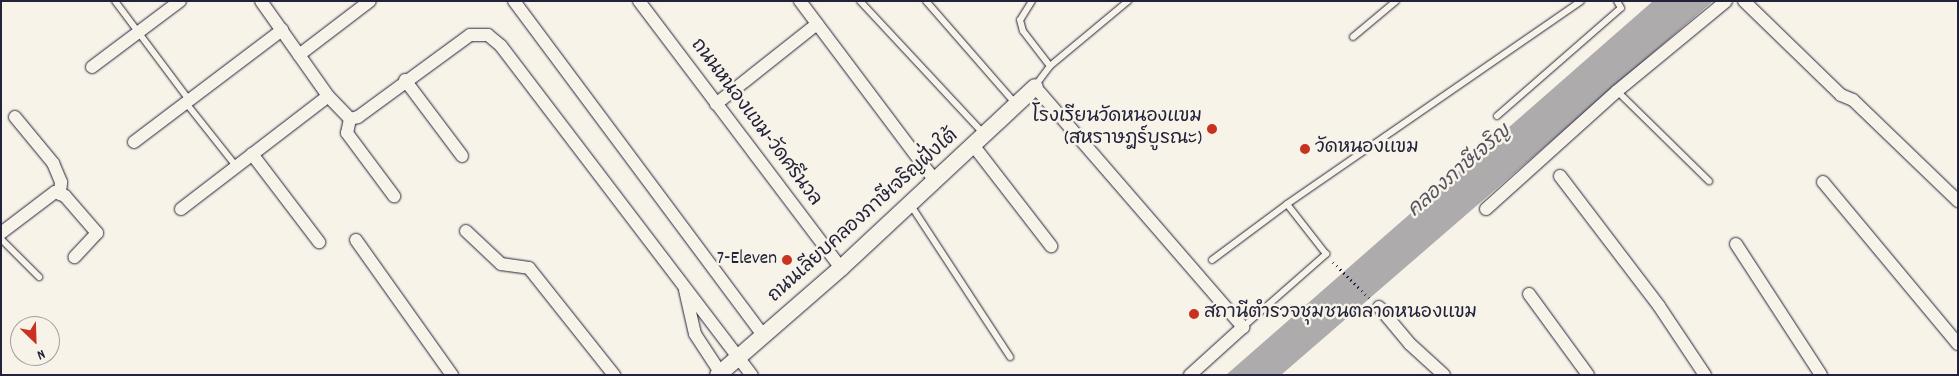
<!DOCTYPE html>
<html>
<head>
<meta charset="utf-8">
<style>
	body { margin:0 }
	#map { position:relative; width:1959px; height:376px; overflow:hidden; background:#f7f3e8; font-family:Dekko,"Playpen Sans Thai",sans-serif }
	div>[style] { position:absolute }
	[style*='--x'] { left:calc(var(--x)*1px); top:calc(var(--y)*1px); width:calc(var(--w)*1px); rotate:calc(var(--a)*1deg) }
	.water>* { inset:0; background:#aeabad }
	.path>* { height:3px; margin-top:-1.5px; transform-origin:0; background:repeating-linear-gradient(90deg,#22223b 0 1px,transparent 0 5px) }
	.roads { filter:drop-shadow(0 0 1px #22223b) drop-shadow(0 0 1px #22223b) }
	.service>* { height:6px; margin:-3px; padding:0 3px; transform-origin:3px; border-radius:3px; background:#f7f3e8 }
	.minor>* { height:12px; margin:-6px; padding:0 6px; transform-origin:6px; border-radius:6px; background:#f7f3e8 }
	.tertiary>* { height:16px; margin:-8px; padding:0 8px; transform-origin:8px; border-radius:8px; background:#f7f3e8 }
	.dots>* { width:14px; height:14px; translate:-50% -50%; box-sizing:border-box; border:2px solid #f7f3e8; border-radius:50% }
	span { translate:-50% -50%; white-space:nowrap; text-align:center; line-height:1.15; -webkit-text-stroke:5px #f7f3e8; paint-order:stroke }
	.poi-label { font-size:19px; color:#22223b }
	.right { translate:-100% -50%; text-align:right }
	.left { translate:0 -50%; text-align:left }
	.street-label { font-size:19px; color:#22223b }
	.water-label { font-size:20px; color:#535263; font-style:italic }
	.frame { position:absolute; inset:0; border:2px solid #22223b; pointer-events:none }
	.north { position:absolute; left:10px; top:316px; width:50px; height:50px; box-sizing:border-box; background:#f7f3e8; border:1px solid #a29fa3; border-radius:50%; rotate:156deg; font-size:14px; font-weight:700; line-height:20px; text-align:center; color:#22223b }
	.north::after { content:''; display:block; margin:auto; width:18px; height:22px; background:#c8321e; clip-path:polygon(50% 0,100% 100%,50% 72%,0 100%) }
</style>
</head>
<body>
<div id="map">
	<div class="water">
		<div style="clip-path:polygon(1653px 1px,1713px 1px,1281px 375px,1226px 375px)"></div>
	</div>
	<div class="path">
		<div style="--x:1333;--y:262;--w:51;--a:45"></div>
	</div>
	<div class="roads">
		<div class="service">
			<div style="--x:115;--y:1;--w:124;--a:53.2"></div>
			<div style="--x:860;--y:1;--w:182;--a:47"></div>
			<div style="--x:926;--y:1;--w:137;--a:48.9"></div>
			<div style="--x:1032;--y:1;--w:22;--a:122"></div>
			<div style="--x:1020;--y:20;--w:11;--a:75"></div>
			<div style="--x:1023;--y:31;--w:44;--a:52.4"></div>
			<div style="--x:1353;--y:37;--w:56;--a:-39.9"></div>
			<div style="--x:1035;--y:86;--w:25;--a:-53"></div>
			<div style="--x:1050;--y:66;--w:102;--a:-39.8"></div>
			<div style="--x:1617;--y:91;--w:129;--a:44.4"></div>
			<div style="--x:186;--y:103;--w:80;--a:51.6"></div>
			<div style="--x:1497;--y:116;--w:164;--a:-41.1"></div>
			<div style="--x:1621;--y:8;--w:8;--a:-120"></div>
			<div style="--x:910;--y:204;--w:183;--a:56.8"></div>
			<div style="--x:1;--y:239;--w:54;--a:45"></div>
			<div style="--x:1212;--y:260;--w:94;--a:-36.7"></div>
			<div style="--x:1243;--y:327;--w:111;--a:-41.3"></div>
			<div style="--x:1326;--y:254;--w:63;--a:-128"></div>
			<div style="--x:1287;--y:204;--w:357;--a:-34.6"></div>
		</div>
		<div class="minor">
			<div style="--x:261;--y:1;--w:116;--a:54.8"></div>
			<div style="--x:328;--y:96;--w:32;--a:46"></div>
			<div style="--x:350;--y:119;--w:8;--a:-14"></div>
			<div style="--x:358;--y:117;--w:139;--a:-36.2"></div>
			<div style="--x:470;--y:35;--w:18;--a:0"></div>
			<div style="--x:488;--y:35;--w:17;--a:40"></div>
			<div style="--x:501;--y:46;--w:414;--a:52.7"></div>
			<div style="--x:514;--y:1;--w:417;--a:53.3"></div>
			<div style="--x:639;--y:1;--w:335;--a:52.9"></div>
			<div style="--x:800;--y:1;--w:225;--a:53.1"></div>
			<div style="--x:1744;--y:1;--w:135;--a:44.1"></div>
			<div style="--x:1841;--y:95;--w:13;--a:23"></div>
			<div style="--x:1853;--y:100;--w:146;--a:43.9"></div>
			<div style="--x:299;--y:55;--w:89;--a:-37.3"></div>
			<div style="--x:92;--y:67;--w:110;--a:-36.9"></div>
			<div style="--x:405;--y:80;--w:95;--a:53.1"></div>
			<div style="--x:1035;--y:87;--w:318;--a:49.1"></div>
			<div style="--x:1243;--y:327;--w:72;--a:137.8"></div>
			<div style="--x:716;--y:104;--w:129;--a:-38.4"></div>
			<div style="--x:15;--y:117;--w:60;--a:50.4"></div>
			<div style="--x:53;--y:163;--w:21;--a:67"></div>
			<div style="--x:61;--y:182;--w:12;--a:95"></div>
			<div style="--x:350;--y:119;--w:14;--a:102"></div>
			<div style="--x:347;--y:133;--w:79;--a:53.3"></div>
			<div style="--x:134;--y:142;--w:186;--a:-37.1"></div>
			<div style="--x:973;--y:145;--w:128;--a:52.3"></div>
			<div style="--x:252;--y:154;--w:111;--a:52.7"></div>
			<div style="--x:1560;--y:176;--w:163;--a:52.7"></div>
			<div style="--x:1659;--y:306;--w:83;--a:56.3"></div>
			<div style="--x:1823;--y:182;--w:211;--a:50.2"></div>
			<div style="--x:181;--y:209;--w:185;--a:-37.5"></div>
			<div style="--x:1486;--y:209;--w:176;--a:-42"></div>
			<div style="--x:1617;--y:91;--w:141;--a:-39.5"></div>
			<div style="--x:466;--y:231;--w:48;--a:43.3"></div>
			<div style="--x:501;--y:264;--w:28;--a:8"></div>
			<div style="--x:529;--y:268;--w:137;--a:51.5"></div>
			<div style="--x:1;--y:233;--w:68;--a:-37.2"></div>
			<div style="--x:55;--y:192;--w:11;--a:22"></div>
			<div style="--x:65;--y:196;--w:49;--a:49.1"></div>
			<div style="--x:97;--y:233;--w:33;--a:133"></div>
			<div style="--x:356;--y:240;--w:166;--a:54.6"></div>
			<div style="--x:1736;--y:244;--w:156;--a:57"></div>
			<div style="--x:685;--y:290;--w:45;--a:77.2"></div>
			<div style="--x:695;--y:334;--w:45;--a:56.7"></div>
			<div style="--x:1529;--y:294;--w:100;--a:53.9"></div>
			<div style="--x:1379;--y:307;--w:48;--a:50"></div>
			<div style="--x:1410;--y:344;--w:46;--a:42.4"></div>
		</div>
		<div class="tertiary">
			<div style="--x:718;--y:375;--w:163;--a:-41"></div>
			<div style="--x:841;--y:268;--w:265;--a:-43"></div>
		</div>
	</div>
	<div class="dots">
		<div style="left:1212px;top:129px;background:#c8321e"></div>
		<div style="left:1305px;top:149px;background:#c8321e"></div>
		<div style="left:787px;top:260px;background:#c8321e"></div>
		<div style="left:1194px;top:314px;background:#c8321e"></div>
	</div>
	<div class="poi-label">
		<span class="right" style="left:1202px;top:129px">โรงเรียนวัดหนองแขม<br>(สหราษฎร์บูรณะ)</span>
		<span class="left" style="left:1315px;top:149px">วัดหนองแขม</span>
		<span class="right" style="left:777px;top:260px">7-Eleven</span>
		<span class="left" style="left:1204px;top:314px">สถานีตำรวจชุมชนตลาดหนองแขม</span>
	</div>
	<div class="street-label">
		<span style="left:755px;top:123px;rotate:53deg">ถนนหนองแขม-วัดศรีนวล</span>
		<span style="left:864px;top:217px;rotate:-42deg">ถนนเลียบคลองภาษีเจริญฝั่งใต้</span>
	</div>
	<div class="water-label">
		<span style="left:1460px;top:172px;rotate:-41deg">คลองภาษีเจริญ</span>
	</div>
	<div class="frame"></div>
	<div class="north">N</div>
</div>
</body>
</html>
